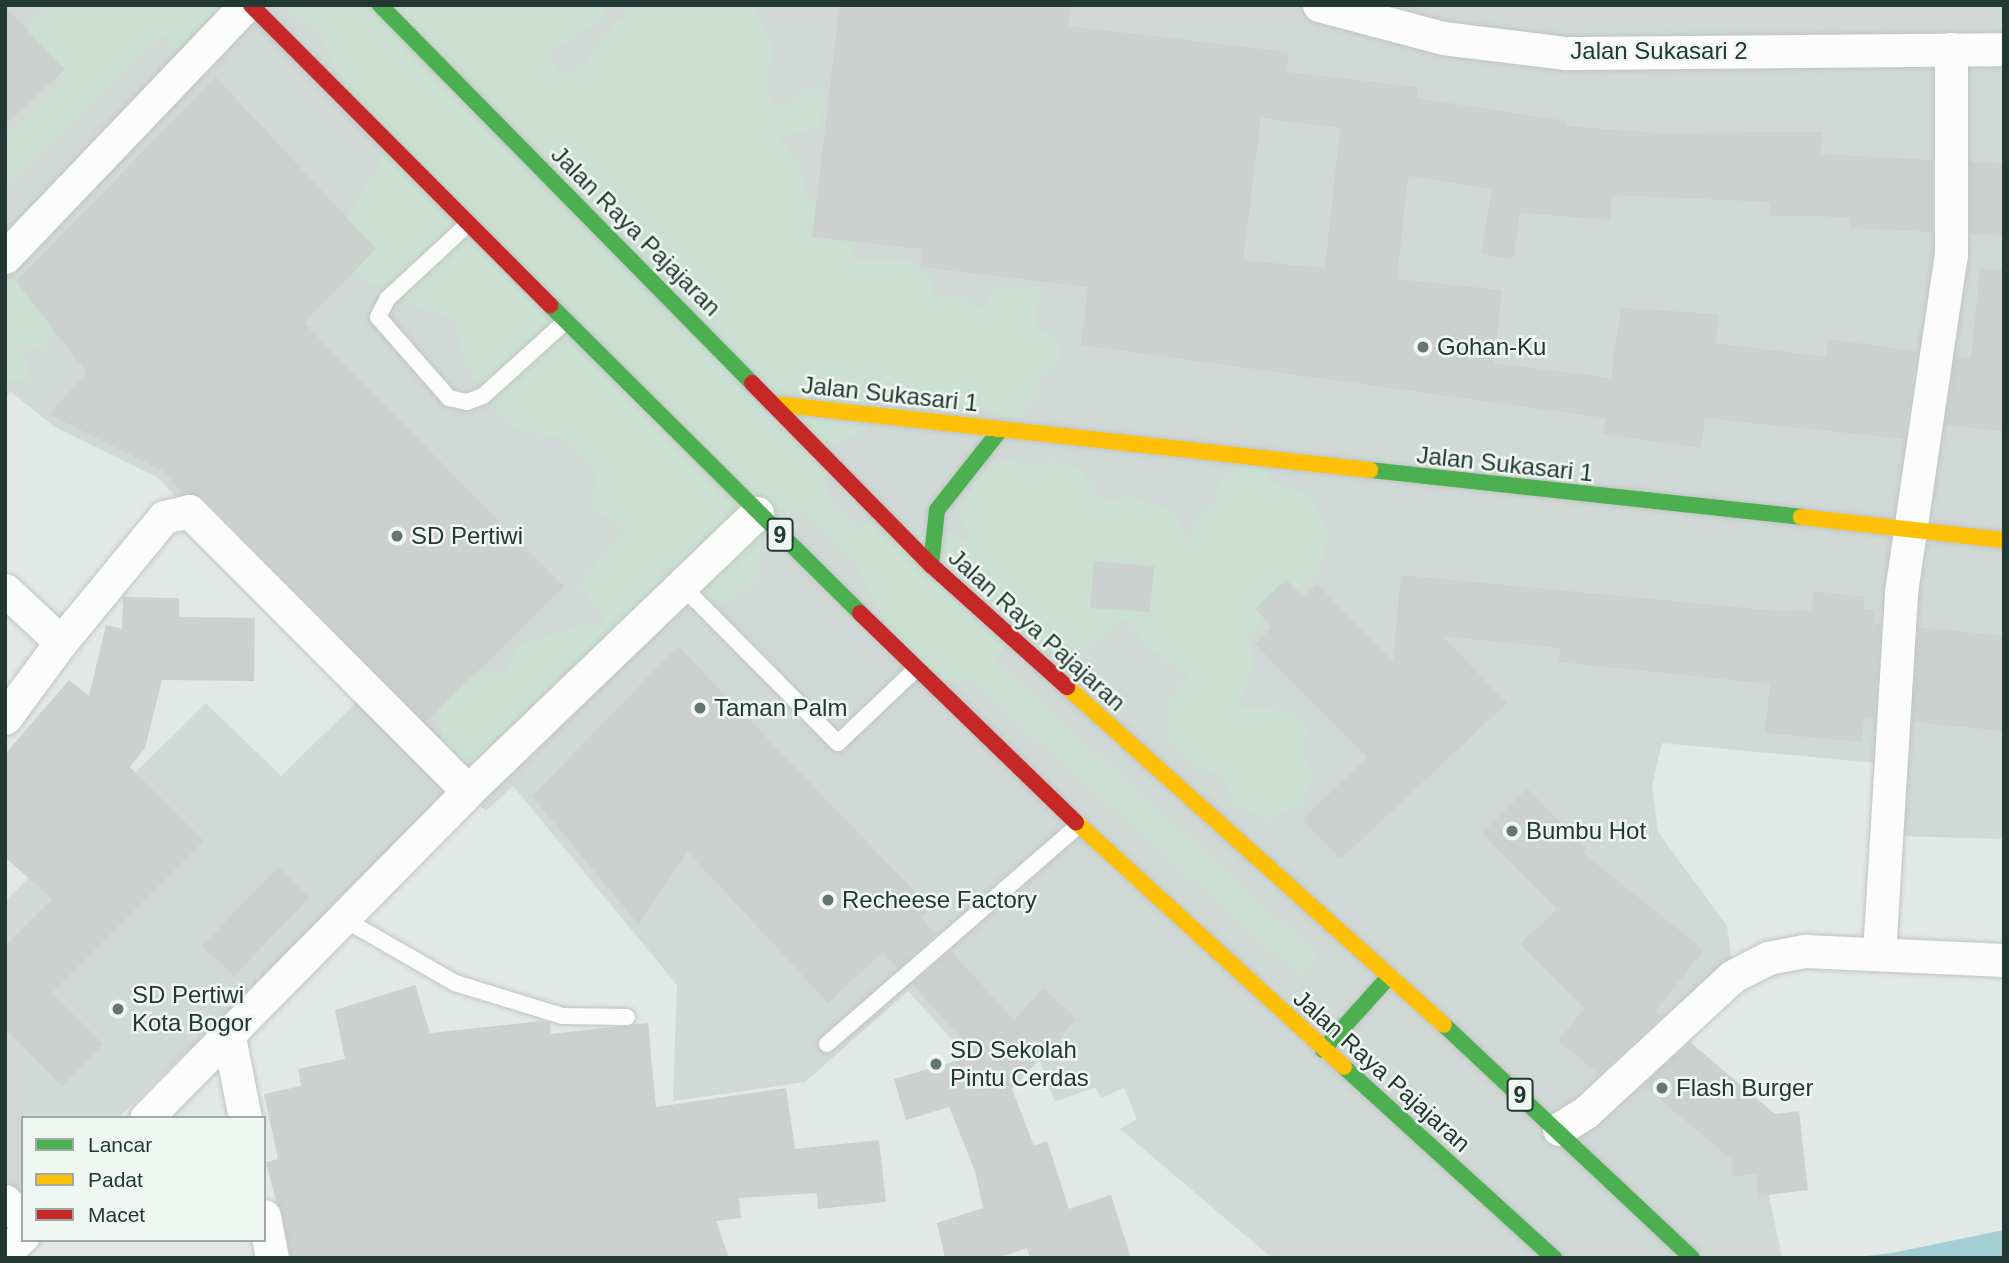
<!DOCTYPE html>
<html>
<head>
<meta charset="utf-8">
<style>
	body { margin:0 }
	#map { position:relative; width:2009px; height:1263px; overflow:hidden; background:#e2e8e5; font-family:Helvetica,sans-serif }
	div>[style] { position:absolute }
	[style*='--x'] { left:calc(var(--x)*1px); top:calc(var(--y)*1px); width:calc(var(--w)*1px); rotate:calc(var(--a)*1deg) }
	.built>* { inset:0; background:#d0d9d5 }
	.green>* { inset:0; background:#cbe0d2 }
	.water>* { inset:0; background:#a4ced4 }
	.building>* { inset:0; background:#ccd1cf }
	.roads { filter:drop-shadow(0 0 2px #bfc4c2) drop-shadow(0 0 2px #bfc4c2) }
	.lane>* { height:16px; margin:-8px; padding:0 8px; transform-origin:8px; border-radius:8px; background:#fbfcfb }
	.street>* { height:33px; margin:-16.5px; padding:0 16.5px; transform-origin:16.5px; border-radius:16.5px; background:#fbfcfb }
	.fast>* { height:16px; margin:-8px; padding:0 8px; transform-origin:8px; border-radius:8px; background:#4caf50 }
	.slow>* { height:16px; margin:-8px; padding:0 8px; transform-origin:8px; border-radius:8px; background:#ffc107 }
	.jam>* { height:16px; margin:-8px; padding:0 8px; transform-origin:8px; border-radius:8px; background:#c62828 }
	.dots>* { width:19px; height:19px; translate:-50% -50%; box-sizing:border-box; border:4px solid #f0f7f3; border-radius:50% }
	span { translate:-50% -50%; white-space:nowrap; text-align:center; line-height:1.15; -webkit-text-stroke:5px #f0f7f3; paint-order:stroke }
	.shield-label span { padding:2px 5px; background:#f0f7f3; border:2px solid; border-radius:5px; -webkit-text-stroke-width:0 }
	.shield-label { font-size:23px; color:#213932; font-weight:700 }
	.street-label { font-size:24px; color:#213932 }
	.poi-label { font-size:24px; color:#213932 }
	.left { translate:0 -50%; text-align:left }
	.frame { position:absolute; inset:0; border:7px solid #213932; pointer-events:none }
	.legend { position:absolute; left:21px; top:1116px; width:245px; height:126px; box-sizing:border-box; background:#f0f7f3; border:2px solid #9daba6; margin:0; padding:9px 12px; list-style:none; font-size:21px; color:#213932 }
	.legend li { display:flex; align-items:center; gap:14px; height:35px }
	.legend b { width:35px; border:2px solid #9daba6 }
</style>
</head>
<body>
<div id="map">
	<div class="built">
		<div style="clip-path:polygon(5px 5px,2004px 5px,2004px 839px,1898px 836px,1897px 765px,1662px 743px,1652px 786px,1658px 832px,1727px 926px,1731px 957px,1668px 1048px,1755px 1131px,1782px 1257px,1272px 1258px,1120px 1129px,1137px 1119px,1124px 1088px,1101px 1098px,1095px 1087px,1055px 1102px,1039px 1060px,1001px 1032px,970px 1060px,908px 991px,805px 1082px,673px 1101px,677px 985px,513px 786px,486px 811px,157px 477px,55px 427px,11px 392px,5px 398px)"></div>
		<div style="clip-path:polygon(361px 698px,453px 795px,118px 1118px,23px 1118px,23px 1197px,5px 1180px,5px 901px,206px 703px,281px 776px)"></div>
	</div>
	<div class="green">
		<div style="clip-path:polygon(52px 5px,225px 5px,178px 50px,163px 35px,5px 185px,5px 138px,64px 82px,20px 35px)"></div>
		<div style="clip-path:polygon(281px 5px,603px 5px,603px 18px,549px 53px,556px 72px,578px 71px,616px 23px,639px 5px,753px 5px,773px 48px,766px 77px,773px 110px,820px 85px,825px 98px,820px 127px,778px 136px,800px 164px,807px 200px,838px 207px,858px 226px,853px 260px,907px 260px,932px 279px,935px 299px,960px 295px,981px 309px,996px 288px,1041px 287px,1035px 325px,1059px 341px,1059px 362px,1040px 377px,1038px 393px,1014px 416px,998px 418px,980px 403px,957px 417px,898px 393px,869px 396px,866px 430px,820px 451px,827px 498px,860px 530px,862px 523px,891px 515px,914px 532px,940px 528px,970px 543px,959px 511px,979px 477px,1008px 458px,1030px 467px,1056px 461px,1081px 468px,1100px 501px,1133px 496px,1174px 513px,1189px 541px,1195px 519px,1215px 504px,1218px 486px,1244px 459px,1265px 461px,1272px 482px,1311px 496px,1329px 533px,1321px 568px,1300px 588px,1275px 597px,1273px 612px,1249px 635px,1253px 666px,1239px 707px,1291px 711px,1307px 730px,1304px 755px,1313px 777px,1301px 806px,1268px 819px,1237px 805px,1220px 776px,1196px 767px,1168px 739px,1168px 699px,1189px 676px,1147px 646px,1126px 618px,1085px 650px,1030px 652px,1010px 636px,994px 661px,1318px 957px,1301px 976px,968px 677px,963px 681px,919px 680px,853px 562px,806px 514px,776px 508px,761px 537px,758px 577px,728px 604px,695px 594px,663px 564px,642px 649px,563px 668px,554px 695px,525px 712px,510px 743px,468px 764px,446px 745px,434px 705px,451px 679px,506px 670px,517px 646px,580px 625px,607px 625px,579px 584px,624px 531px,593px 507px,595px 473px,576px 449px,556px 437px,517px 430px,483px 396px,464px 360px,455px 319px,396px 299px,354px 271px,336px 234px,382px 159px,321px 35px)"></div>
		<div style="clip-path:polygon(5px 281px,18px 281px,57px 326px,44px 350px,23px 345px,29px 380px,5px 382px)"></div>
	</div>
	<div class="water">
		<div style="clip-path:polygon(2004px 1230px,2004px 1258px,1848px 1258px,1892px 1253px)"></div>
	</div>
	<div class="building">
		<div style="clip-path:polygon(evenodd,840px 5px,1071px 5px,1068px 26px,1289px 52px,1287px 72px,1418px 87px,1417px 98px,1567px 121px,1566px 126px,1659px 133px,1822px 132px,1821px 154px,1932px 160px,1932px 232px,1850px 228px,1851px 217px,1770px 216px,1770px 202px,1612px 195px,1610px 220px,1520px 213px,1513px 259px,1481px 254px,1492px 189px,1408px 176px,1397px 279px,1502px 290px,1494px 363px,1611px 378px,1621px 308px,1719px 314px,1715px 343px,1826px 357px,1828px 339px,1917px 351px,1904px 439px,1705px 418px,1701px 448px,1603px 434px,1606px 418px,1081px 345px,1088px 287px,920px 267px,922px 249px,812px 237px,840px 5px,1261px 118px,1340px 128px,1325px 268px,1243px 260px,1261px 118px)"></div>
		<div style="clip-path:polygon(5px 7px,65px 69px,5px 125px)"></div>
		<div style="clip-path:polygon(216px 77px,376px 249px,304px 323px,564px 587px,426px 722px,203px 497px,183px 493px,163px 471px,48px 414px,87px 373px,16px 281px)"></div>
		<div style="clip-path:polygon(1970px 162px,2004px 163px,2004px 236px,1970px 234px)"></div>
		<div style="clip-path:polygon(1980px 269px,2004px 270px,2004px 432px,1945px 425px,1955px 356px,1971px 358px)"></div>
		<div style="clip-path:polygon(1094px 561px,1154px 566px,1150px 612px,1090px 608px)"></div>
		<div style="clip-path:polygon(1401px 575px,1778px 611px,1812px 610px,1813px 591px,1865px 597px,1864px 609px,1875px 610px,1874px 623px,1880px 624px,1874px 718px,1864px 717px,1862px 742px,1765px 733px,1770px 684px,1559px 662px,1560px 648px,1442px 636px,1507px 703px,1341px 859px,1302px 820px,1367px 757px,1255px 644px,1272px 627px,1255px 609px,1286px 579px,1303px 597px,1317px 584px,1393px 661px)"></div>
		<div style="clip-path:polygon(123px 597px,179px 598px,179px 617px,255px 618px,254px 681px,162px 680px,145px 748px,130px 767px,204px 841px,52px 993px,103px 1044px,62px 1086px,5px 1030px,5px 946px,52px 899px,5px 857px,5px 754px,69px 680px,89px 696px,106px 625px,122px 629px)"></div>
		<div style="clip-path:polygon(1918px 627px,2004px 636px,2004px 731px,1912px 722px)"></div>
		<div style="clip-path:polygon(678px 646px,931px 908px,921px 917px,936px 935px,898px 968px,883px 952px,828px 1003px,688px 852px,638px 924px,532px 796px)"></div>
		<div style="clip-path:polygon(1527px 788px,1587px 849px,1583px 853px,1704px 950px,1654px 1013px,1660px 1017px,1599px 1074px,1558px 1041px,1584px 1009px,1520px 944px,1557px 909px,1482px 833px)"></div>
		<div style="clip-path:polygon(278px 867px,310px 897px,234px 976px,202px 946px)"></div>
		<div style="clip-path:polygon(951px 951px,1014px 1020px,1043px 988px,1077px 1019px,1012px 1089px,1034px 1146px,1047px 1141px,1069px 1209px,1111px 1195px,1131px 1258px,1030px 1258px,1027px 1248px,997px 1258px,945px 1258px,937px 1223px,983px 1208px,975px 1171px,949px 1107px,906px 1120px,894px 1079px,977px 1055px,912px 984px)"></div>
		<div style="clip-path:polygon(415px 985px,430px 1033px,542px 1021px,550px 1023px,551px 1034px,648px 1023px,656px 1107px,786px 1088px,795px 1149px,879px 1140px,886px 1202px,818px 1209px,817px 1193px,739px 1198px,741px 1218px,716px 1221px,729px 1258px,291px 1258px,266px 1162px,278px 1159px,264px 1094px,301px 1086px,298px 1069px,345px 1059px,335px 1010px)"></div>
		<div style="clip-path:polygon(1690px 1042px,1775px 1114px,1799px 1111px,1808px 1190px,1759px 1196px,1757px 1174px,1733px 1177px,1731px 1159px,1643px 1085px)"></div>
	</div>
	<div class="roads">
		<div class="lane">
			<div style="--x:468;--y:224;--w:109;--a:137.2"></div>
			<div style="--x:388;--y:298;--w:21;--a:118"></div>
			<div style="--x:378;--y:317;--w:108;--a:48.8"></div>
			<div style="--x:449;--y:398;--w:18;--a:13"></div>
			<div style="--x:467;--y:402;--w:17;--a:-21"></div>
			<div style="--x:483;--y:396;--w:110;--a:-42.1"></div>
			<div style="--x:682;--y:586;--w:221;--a:45.2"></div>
			<div style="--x:838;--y:743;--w:109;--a:-43.5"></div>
			<div style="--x:342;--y:918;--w:130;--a:29.9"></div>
			<div style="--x:455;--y:983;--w:112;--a:17.1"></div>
			<div style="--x:562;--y:1016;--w:65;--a:0.9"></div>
			<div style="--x:827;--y:1044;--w:334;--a:-41"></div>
		</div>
		<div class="street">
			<div style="--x:1319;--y:5;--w:128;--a:14.9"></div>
			<div style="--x:1443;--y:38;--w:124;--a:7"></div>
			<div style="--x:1566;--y:53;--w:438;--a:-0.5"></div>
			<div style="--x:5;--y:257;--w:349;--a:-46.3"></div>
			<div style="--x:5;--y:590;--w:76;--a:42.9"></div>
			<div style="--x:61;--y:642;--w:94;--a:126.4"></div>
			<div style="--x:61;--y:642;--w:162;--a:-50.5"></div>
			<div style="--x:164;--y:517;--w:26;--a:-13"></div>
			<div style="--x:189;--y:511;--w:395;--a:45.1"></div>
			<div style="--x:1879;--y:954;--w:363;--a:-86.5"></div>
			<div style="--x:1901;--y:592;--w:341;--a:-81.6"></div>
			<div style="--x:1951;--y:255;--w:206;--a:-90"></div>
			<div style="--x:229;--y:1037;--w:83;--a:78.8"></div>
			<div style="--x:146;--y:1118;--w:459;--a:-45.4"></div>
			<div style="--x:468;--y:791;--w:401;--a:-43.9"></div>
			<div style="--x:1559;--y:1129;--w:32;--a:-32"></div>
			<div style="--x:1586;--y:1112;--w:200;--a:-42.8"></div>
			<div style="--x:1733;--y:976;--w:39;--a:-27"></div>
			<div style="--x:1768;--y:958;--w:38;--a:-11"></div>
			<div style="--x:1805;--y:951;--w:199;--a:2.6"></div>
			<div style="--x:5;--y:1201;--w:25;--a:45"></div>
			<div style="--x:264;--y:1216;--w:43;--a:79.2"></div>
			<div style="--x:5;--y:1252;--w:24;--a:-42"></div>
		</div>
		<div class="fast">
			<div style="--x:380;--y:5;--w:530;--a:45.46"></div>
			<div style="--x:550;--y:305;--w:437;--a:44.8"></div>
			<div style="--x:1370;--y:470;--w:434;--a:6.2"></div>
			<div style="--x:931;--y:565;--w:55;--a:-83.8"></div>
			<div style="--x:937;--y:510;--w:103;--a:-51.7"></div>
			<div style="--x:1444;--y:1025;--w:340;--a:43.2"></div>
			<div style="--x:1323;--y:1050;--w:96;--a:-48"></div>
			<div style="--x:1344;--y:1067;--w:284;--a:42.3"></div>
		</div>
		<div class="slow">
			<div style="--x:775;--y:404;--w:599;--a:6.33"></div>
			<div style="--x:1801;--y:517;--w:204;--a:6.5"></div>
			<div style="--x:1067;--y:687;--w:506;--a:41.88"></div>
			<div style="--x:1076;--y:822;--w:363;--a:42.4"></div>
		</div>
		<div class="jam">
			<div style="--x:251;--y:5;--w:424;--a:45.1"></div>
			<div style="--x:752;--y:383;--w:255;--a:45.5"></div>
			<div style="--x:931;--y:565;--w:183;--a:41.9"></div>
			<div style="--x:860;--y:613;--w:301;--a:44.1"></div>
		</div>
	</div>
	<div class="dots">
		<div style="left:1423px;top:347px;background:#657671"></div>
		<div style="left:397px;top:536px;background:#657671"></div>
		<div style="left:700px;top:708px;background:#657671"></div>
		<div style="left:1512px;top:831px;background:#657671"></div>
		<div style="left:828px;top:900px;background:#657671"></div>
		<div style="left:118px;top:1009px;background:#657671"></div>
		<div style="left:936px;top:1064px;background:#657671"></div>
		<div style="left:1662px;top:1088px;background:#657671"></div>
	</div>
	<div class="shield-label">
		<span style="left:780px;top:535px">9</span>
		<span style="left:1520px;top:1095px">9</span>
	</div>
	<div class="street-label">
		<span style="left:1659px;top:51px">Jalan Sukasari 2</span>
		<span style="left:636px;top:231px;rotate:45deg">Jalan Raya Pajajaran</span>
		<span style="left:890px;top:394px;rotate:6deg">Jalan Sukasari 1</span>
		<span style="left:1505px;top:464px;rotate:6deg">Jalan Sukasari 1</span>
		<span style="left:1037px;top:630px;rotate:42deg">Jalan Raya Pajajaran</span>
		<span style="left:1382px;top:1071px;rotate:42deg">Jalan Raya Pajajaran</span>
	</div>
	<div class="poi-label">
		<span class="left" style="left:1437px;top:347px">Gohan-Ku</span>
		<span class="left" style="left:411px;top:536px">SD Pertiwi</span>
		<span class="left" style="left:714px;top:708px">Taman Palm</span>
		<span class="left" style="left:1526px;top:831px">Bumbu Hot</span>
		<span class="left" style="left:842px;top:900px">Recheese Factory</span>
		<span class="left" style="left:132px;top:1009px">SD Pertiwi<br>Kota Bogor</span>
		<span class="left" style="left:950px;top:1064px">SD Sekolah<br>Pintu Cerdas</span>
		<span class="left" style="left:1676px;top:1088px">Flash Burger</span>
	</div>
	<div class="frame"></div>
	<ul class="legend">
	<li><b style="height:9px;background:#4caf50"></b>Lancar</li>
	<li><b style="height:9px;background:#ffc107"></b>Padat</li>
	<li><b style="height:9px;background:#c62828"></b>Macet</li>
	</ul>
</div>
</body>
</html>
